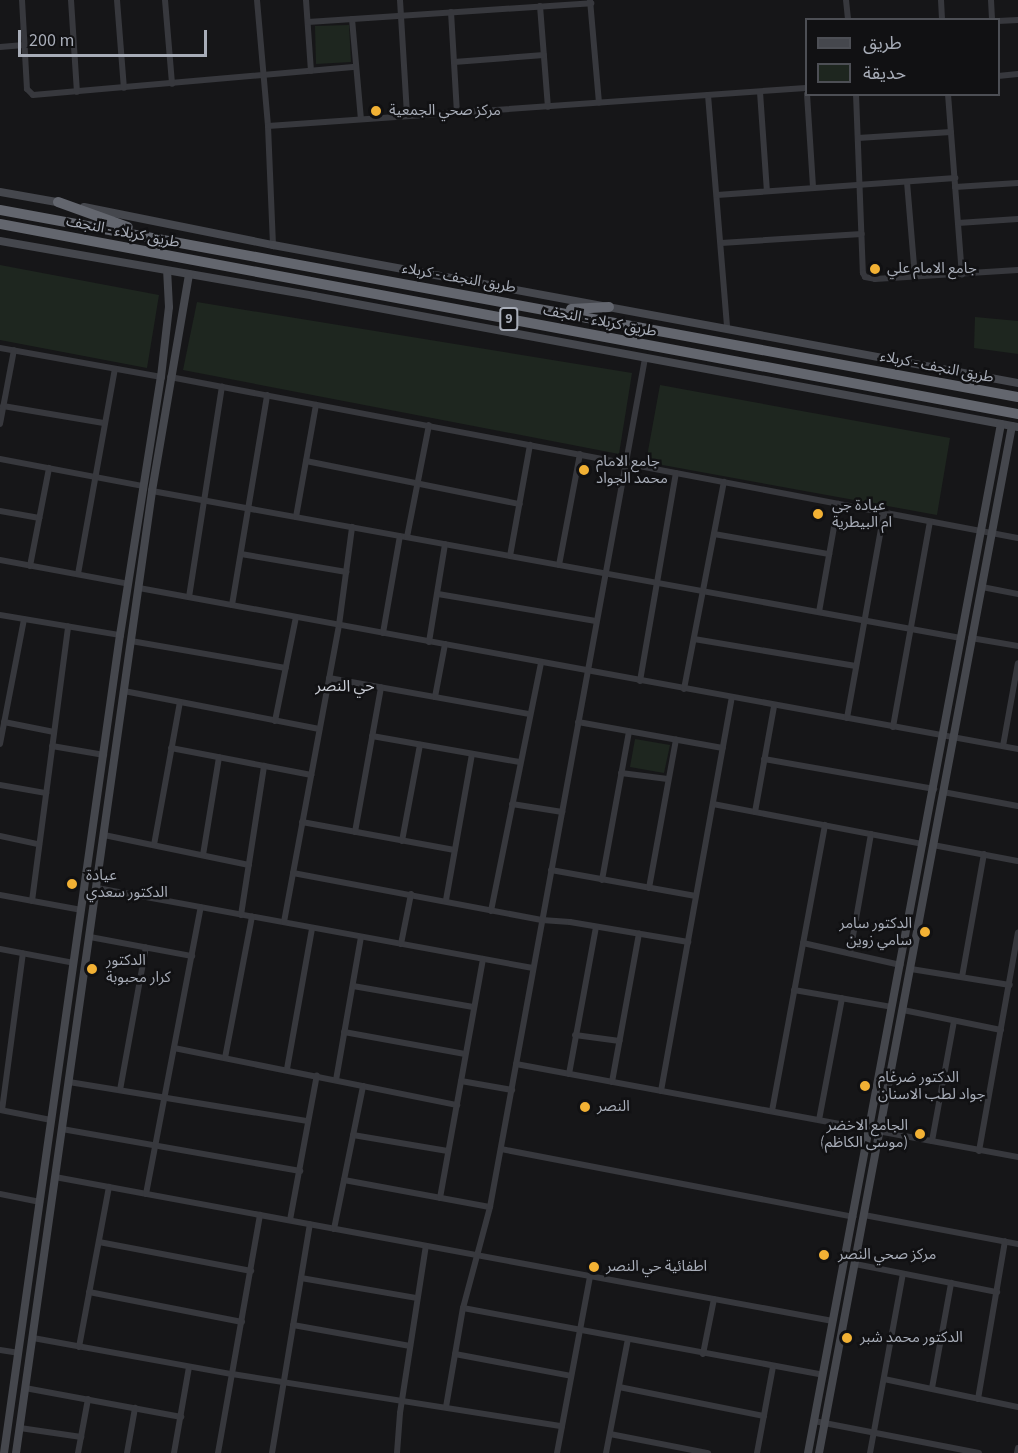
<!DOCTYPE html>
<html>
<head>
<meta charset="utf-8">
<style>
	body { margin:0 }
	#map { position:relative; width:1018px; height:1453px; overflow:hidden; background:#161618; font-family:"Source Sans 3","Noto Sans Arabic",sans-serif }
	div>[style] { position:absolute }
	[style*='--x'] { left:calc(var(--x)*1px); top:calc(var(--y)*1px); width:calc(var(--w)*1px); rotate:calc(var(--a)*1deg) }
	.green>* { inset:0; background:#1e261f }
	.street>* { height:6px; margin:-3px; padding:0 3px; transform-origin:3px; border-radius:3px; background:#37383d }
	.secondary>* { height:8px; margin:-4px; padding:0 4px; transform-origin:4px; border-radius:4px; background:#45474d }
	.highway>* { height:10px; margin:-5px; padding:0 5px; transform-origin:5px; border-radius:5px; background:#63666e }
	.dots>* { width:16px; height:16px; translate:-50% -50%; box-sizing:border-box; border:3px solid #111113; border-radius:50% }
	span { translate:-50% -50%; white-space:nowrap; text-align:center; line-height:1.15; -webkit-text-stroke:5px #111113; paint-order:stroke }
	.shield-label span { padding:2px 4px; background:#111113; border:2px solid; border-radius:4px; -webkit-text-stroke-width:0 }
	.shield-label { font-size:14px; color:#a8adb8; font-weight:700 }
	.poi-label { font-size:15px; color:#a8adb8 }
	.left { translate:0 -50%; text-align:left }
	.right { translate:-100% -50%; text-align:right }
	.street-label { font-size:15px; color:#a8adb8 }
	.neighbourhood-label { font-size:16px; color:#c9ccd4 }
	.legend { position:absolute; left:805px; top:18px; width:195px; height:78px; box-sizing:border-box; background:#111113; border:2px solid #4d4f55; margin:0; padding:8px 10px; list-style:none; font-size:18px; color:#a8adb8 }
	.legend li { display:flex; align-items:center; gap:12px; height:30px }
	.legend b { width:30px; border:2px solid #4d4f55 }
	.scale { position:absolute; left:18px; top:30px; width:189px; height:27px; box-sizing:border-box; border:3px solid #a8adb8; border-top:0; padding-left:8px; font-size:18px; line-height:21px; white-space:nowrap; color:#a8adb8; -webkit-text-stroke:4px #111113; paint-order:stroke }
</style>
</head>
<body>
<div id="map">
	<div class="green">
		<div style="clip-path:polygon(349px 25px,351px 62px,316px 64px,315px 26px)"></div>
		<div style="clip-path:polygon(0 265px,159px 295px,147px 368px,0 340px)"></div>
		<div style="clip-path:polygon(197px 302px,632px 373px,619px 454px,183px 370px)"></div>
		<div style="clip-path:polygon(975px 317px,1018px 321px,1018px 354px,974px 348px)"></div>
		<div style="clip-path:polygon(660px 385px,950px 438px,937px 515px,646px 462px)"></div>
		<div style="clip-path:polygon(635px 739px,670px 745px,664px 773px,630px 767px)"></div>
	</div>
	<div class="street">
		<div style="--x:22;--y:0;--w:89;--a:86.8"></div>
		<div style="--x:27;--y:89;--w:8;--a:45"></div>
		<div style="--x:33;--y:95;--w:324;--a:-5"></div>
		<div style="--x:71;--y:0;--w:92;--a:86.3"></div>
		<div style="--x:117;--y:0;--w:88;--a:85.5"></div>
		<div style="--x:165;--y:0;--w:84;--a:85.2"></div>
		<div style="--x:257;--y:0;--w:126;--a:85"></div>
		<div style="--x:268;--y:126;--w:119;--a:87.6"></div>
		<div style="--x:306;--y:0;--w:71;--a:86"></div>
		<div style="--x:400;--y:0;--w:116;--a:86.5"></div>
		<div style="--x:590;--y:0;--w:103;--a:85"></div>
		<div style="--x:846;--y:0;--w:20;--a:84"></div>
		<div style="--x:941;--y:0;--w:20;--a:87"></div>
		<div style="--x:991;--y:0;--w:20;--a:87"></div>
		<div style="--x:540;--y:6;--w:101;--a:85.5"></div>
		<div style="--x:451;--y:12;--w:101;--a:86.6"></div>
		<div style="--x:352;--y:19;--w:100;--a:84.9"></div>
		<div style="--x:998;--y:21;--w:20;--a:-3"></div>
		<div style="--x:308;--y:22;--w:284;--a:-3.8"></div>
		<div style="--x:0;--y:47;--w:24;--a:-5"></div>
		<div style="--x:454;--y:62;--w:90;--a:-4.4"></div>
		<div style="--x:998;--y:76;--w:20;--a:-6"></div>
		<div style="--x:760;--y:92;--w:99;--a:86"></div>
		<div style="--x:807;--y:94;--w:94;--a:86.3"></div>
		<div style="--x:856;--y:94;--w:179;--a:87.8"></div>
		<div style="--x:863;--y:273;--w:4;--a:63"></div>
		<div style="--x:865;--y:277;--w:10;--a:11"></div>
		<div style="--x:875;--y:279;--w:143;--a:-3.6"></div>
		<div style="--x:948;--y:94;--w:181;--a:85.6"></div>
		<div style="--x:708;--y:95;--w:234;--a:85.3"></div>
		<div style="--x:268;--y:126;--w:539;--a:-4.04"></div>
		<div style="--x:858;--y:138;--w:93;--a:-3.7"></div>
		<div style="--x:907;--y:182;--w:95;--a:85.2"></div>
		<div style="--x:955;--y:187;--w:63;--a:-3.6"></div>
		<div style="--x:717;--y:195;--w:239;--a:-4.1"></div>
		<div style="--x:958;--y:223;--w:60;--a:-3.8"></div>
		<div style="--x:721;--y:243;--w:141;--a:-3.7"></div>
		<div style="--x:0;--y:348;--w:164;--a:10.2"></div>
		<div style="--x:170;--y:377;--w:863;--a:10.75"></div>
		<div style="--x:3;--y:406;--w:102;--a:9.6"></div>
		<div style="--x:0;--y:424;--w:75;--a:-79.3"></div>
		<div style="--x:0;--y:459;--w:146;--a:10.7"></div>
		<div style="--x:306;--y:461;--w:218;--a:11.4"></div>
		<div style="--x:152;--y:491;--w:822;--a:10.3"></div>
		<div style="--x:0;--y:511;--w:40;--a:10"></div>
		<div style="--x:296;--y:517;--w:114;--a:-79.9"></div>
		<div style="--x:714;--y:534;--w:117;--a:9.9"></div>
		<div style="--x:407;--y:537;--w:114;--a:-78.9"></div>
		<div style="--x:241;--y:554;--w:107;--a:9.7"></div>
		<div style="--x:510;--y:556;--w:113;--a:-79.8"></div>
		<div style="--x:0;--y:560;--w:131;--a:10.5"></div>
		<div style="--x:559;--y:565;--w:113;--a:-79.3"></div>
		<div style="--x:30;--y:566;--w:100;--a:-79"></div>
		<div style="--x:78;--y:574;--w:208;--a:-79.8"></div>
		<div style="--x:982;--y:587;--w:37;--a:11"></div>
		<div style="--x:139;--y:588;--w:894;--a:10.38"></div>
		<div style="--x:438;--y:594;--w:160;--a:9.7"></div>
		<div style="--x:189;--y:597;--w:213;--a:-81.1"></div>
		<div style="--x:232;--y:605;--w:213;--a:-80.5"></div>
		<div style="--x:819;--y:612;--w:110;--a:-80"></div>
		<div style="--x:0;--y:615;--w:122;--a:9.5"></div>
		<div style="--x:383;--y:633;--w:98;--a:-80.1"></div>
		<div style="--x:971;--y:638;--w:48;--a:9.7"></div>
		<div style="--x:694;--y:639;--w:164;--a:9.5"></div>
		<div style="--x:131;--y:641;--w:157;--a:9.9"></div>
		<div style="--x:429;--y:642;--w:99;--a:-80.7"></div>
		<div style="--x:329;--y:678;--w:204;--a:10.2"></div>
		<div style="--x:640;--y:681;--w:211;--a:-80.2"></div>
		<div style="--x:684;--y:689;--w:211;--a:-79.1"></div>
		<div style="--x:124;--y:691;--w:199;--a:11"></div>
		<div style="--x:435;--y:697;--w:54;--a:-79.3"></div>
		<div style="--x:847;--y:718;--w:208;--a:-79.8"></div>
		<div style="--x:275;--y:721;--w:106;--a:-78.6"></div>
		<div style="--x:4;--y:722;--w:51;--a:11.3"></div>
		<div style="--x:578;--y:722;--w:147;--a:10.2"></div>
		<div style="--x:893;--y:727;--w:208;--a:-79.8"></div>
		<div style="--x:372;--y:736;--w:150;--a:10"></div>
		<div style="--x:0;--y:744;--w:127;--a:-79.1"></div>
		<div style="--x:52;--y:746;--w:53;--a:9.8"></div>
		<div style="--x:1003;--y:746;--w:84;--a:-79.8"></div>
		<div style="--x:171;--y:748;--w:143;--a:10.9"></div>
		<div style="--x:764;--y:759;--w:173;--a:10"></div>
		<div style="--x:621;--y:773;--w:47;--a:7.3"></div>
		<div style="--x:0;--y:785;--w:47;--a:9.9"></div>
		<div style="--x:943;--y:792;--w:76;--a:10.6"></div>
		<div style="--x:512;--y:804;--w:51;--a:9.1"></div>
		<div style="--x:713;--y:804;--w:214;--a:10.8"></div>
		<div style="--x:755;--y:812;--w:108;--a:-79.8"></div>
		<div style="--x:302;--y:822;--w:155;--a:10.4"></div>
		<div style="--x:355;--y:832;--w:147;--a:-79.8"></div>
		<div style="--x:104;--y:835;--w:148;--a:11.7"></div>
		<div style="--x:0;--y:836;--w:40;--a:12"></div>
		<div style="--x:402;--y:841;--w:98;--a:-79.4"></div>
		<div style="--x:154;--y:845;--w:145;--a:-79.7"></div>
		<div style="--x:933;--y:845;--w:86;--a:10.7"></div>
		<div style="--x:203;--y:855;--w:99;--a:-80.7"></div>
		<div style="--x:551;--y:870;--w:147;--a:10.2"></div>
		<div style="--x:293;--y:873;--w:253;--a:10.7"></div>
		<div style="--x:542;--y:920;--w:28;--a:4"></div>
		<div style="--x:570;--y:922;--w:120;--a:9.6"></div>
		<div style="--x:602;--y:880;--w:151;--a:-79.7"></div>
		<div style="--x:97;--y:888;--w:443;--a:10.4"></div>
		<div style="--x:649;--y:888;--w:151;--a:-79.7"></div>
		<div style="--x:0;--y:895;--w:83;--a:10.4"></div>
		<div style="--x:446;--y:900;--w:148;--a:-79.9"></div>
		<div style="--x:32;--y:901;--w:277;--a:-82.5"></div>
		<div style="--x:491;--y:911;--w:254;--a:-78.6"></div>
		<div style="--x:241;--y:915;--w:151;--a:-81.2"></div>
		<div style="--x:284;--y:922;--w:302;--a:-79.5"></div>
		<div style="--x:339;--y:625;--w:99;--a:-82.4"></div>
		<div style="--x:90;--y:937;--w:104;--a:10.6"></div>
		<div style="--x:803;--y:943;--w:100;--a:12.7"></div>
		<div style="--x:401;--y:944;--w:51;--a:-78.7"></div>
		<div style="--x:0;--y:949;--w:75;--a:10.7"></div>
		<div style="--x:850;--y:953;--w:121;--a:-80"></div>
		<div style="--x:911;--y:969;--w:100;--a:9.2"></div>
		<div style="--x:962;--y:977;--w:125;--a:-79.9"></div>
		<div style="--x:353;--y:986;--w:122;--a:9.9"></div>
		<div style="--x:794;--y:990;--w:99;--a:9.8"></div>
		<div style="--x:903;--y:1010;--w:100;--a:11.5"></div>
		<div style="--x:344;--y:1032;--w:123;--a:10.3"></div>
		<div style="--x:575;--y:1035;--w:45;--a:7.6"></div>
		<div style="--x:174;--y:1048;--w:289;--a:11.4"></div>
		<div style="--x:225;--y:1058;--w:144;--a:-79.2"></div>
		<div style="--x:516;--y:1064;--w:511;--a:10.5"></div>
		<div style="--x:287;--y:1069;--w:143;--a:-79.9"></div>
		<div style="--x:569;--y:1074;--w:149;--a:-79.6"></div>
		<div style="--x:336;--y:1080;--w:145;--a:-80.1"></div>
		<div style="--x:461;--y:1081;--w:52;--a:10"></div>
		<div style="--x:69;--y:1082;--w:242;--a:9.3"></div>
		<div style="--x:612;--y:1082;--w:151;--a:-79.7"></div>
		<div style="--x:120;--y:1090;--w:145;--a:-79.7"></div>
		<div style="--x:661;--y:1091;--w:399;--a:-79.8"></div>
		<div style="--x:0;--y:1110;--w:52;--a:11.1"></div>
		<div style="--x:2;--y:1110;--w:158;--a:-82.4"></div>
		<div style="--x:772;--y:1111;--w:291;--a:-79.5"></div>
		<div style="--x:819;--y:1120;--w:124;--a:-79.3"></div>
		<div style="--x:62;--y:1129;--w:242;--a:10"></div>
		<div style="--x:353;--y:1135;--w:96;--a:9.6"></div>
		<div style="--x:932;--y:1141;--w:122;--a:-79.6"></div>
		<div style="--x:501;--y:1149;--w:359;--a:10.9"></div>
		<div style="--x:979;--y:1151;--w:222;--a:-79.9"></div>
		<div style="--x:55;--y:1177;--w:791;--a:10.49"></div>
		<div style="--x:344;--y:1180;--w:148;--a:10.5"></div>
		<div style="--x:0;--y:1194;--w:41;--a:11.3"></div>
		<div style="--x:146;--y:1194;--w:292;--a:-79.2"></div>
		<div style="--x:440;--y:1198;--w:243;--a:-79.8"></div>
		<div style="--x:864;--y:1215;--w:157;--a:10.7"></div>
		<div style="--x:290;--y:1220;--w:147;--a:-79.5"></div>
		<div style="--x:334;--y:1229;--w:146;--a:-78.5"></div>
		<div style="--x:99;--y:1242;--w:155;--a:10.8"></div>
		<div style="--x:855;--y:1264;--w:145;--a:11.2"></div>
		<div style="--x:301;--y:1278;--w:118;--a:9.8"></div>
		<div style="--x:89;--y:1292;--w:156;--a:11.1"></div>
		<div style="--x:463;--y:1308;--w:366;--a:10.5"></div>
		<div style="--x:293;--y:1325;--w:119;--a:10.2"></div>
		<div style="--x:33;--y:1338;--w:202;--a:10.3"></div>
		<div style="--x:232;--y:1374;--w:334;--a:9"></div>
		<div style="--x:79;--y:1347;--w:163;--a:-79.4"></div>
		<div style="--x:0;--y:1350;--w:18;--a:9"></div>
		<div style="--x:455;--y:1354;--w:118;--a:10.7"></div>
		<div style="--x:703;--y:1354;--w:56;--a:-78.7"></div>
		<div style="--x:884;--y:1379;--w:137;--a:11.8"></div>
		<div style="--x:619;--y:1387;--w:148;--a:11.3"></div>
		<div style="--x:25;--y:1388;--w:159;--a:10.5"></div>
		<div style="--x:932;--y:1388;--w:107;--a:-79.7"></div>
		<div style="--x:978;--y:1399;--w:160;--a:-80.3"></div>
		<div style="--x:446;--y:1407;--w:100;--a:-80.3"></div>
		<div style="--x:463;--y:1308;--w:105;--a:-75"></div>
		<div style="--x:490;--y:1207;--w:863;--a:-79.65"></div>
		<div style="--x:814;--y:1421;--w:168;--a:11"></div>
		<div style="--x:20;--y:1428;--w:62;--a:8.4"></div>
		<div style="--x:610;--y:1434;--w:100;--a:11"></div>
		<div style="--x:78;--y:1453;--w:55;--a:-79.5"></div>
		<div style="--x:127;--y:1453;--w:46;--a:-79.9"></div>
		<div style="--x:174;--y:1453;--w:87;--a:-80.1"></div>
		<div style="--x:218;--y:1453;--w:242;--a:-80"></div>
		<div style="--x:272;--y:1453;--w:232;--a:-80.6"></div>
		<div style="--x:397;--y:1453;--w:40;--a:-85.7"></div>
		<div style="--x:400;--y:1413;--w:169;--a:-81.2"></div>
		<div style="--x:557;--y:1453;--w:180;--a:-79.4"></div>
		<div style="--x:606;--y:1453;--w:116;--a:-79.1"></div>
		<div style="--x:757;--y:1453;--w:87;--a:-79.5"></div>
		<div style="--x:870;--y:1453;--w:182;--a:-79.6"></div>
		<div style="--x:1017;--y:1453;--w:5;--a:-79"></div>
	</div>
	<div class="secondary">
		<div style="--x:0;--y:192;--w:63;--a:10.1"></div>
		<div style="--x:84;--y:207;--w:193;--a:11.4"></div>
		<div style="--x:273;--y:245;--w:758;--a:10.49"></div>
		<div style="--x:0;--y:241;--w:319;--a:9.9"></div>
		<div style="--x:314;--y:296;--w:716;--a:10.54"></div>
		<div style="--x:4;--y:1453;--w:826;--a:-81.93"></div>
		<div style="--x:120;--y:635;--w:261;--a:-81"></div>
		<div style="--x:161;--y:377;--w:70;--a:-83.5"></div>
		<div style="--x:169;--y:307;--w:36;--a:-93"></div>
		<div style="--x:16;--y:1453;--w:972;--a:-81.95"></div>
		<div style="--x:152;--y:491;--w:220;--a:-80.3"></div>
		<div style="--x:808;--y:1453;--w:1047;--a:-79.38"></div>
		<div style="--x:819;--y:1453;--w:1045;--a:-79.36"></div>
	</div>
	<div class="highway">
		<div style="--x:58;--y:202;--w:74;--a:19.7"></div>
		<div style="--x:0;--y:210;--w:1035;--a:10.41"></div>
		<div style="--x:0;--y:224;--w:1036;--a:10.57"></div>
		<div style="--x:571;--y:309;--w:38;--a:-3"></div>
	</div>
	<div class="dots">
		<div style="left:376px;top:111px;background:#f2b134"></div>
		<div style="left:875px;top:269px;background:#f2b134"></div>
		<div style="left:584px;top:470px;background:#f2b134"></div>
		<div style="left:818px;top:514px;background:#f2b134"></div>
		<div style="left:72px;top:884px;background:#f2b134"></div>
		<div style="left:925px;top:932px;background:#f2b134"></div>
		<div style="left:92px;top:969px;background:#f2b134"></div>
		<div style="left:865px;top:1086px;background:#f2b134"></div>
		<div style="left:585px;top:1107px;background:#f2b134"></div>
		<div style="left:920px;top:1134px;background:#f2b134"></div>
		<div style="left:824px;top:1255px;background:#f2b134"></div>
		<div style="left:594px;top:1267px;background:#f2b134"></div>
		<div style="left:847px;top:1338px;background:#f2b134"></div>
	</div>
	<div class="shield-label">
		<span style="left:509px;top:319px">9</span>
	</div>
	<div class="poi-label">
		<span class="left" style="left:389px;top:111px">مركز صحي الجمعية</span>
		<span class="left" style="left:887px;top:269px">جامع الامام علي</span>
		<span class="left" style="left:596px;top:470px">جامع الامام<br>محمد الجواد</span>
		<span class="left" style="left:832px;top:514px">عيادة جي<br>ام البيطرية</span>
		<span class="left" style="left:86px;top:884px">عيادة<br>الدكتور سعدي</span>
		<span class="right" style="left:912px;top:932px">الدكتور سامر<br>سامي زوين</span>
		<span class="left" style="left:106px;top:969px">الدكتور<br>كرار محبوبة</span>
		<span class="left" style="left:878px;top:1086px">الدكتور ضرغام<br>جواد لطب الاسنان</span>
		<span class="left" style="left:597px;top:1107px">النصر</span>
		<span class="right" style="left:908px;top:1134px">الجامع الاخضر<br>(موسى الكاظم)</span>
		<span class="left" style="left:838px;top:1255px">مركز صحي النصر</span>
		<span class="left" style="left:606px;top:1267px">اطفائية حي النصر</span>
		<span class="left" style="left:860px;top:1338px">الدكتور محمد شبر</span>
	</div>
	<div class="street-label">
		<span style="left:123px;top:232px;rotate:11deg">طريق کربلاء - النجف</span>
		<span style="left:459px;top:278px;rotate:10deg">طريق النجف - کربلاء</span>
		<span style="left:600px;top:321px;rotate:11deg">طريق کربلاء - النجف</span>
		<span style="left:937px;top:367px;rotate:11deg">طريق النجف - کربلاء</span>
	</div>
	<div class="neighbourhood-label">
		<span style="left:345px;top:686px">حي النصر</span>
	</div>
	<ul class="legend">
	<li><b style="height:8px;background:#45474d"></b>طريق</li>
	<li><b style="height:16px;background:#1e261f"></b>حديقة</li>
	</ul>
	<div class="scale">200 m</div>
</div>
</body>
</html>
